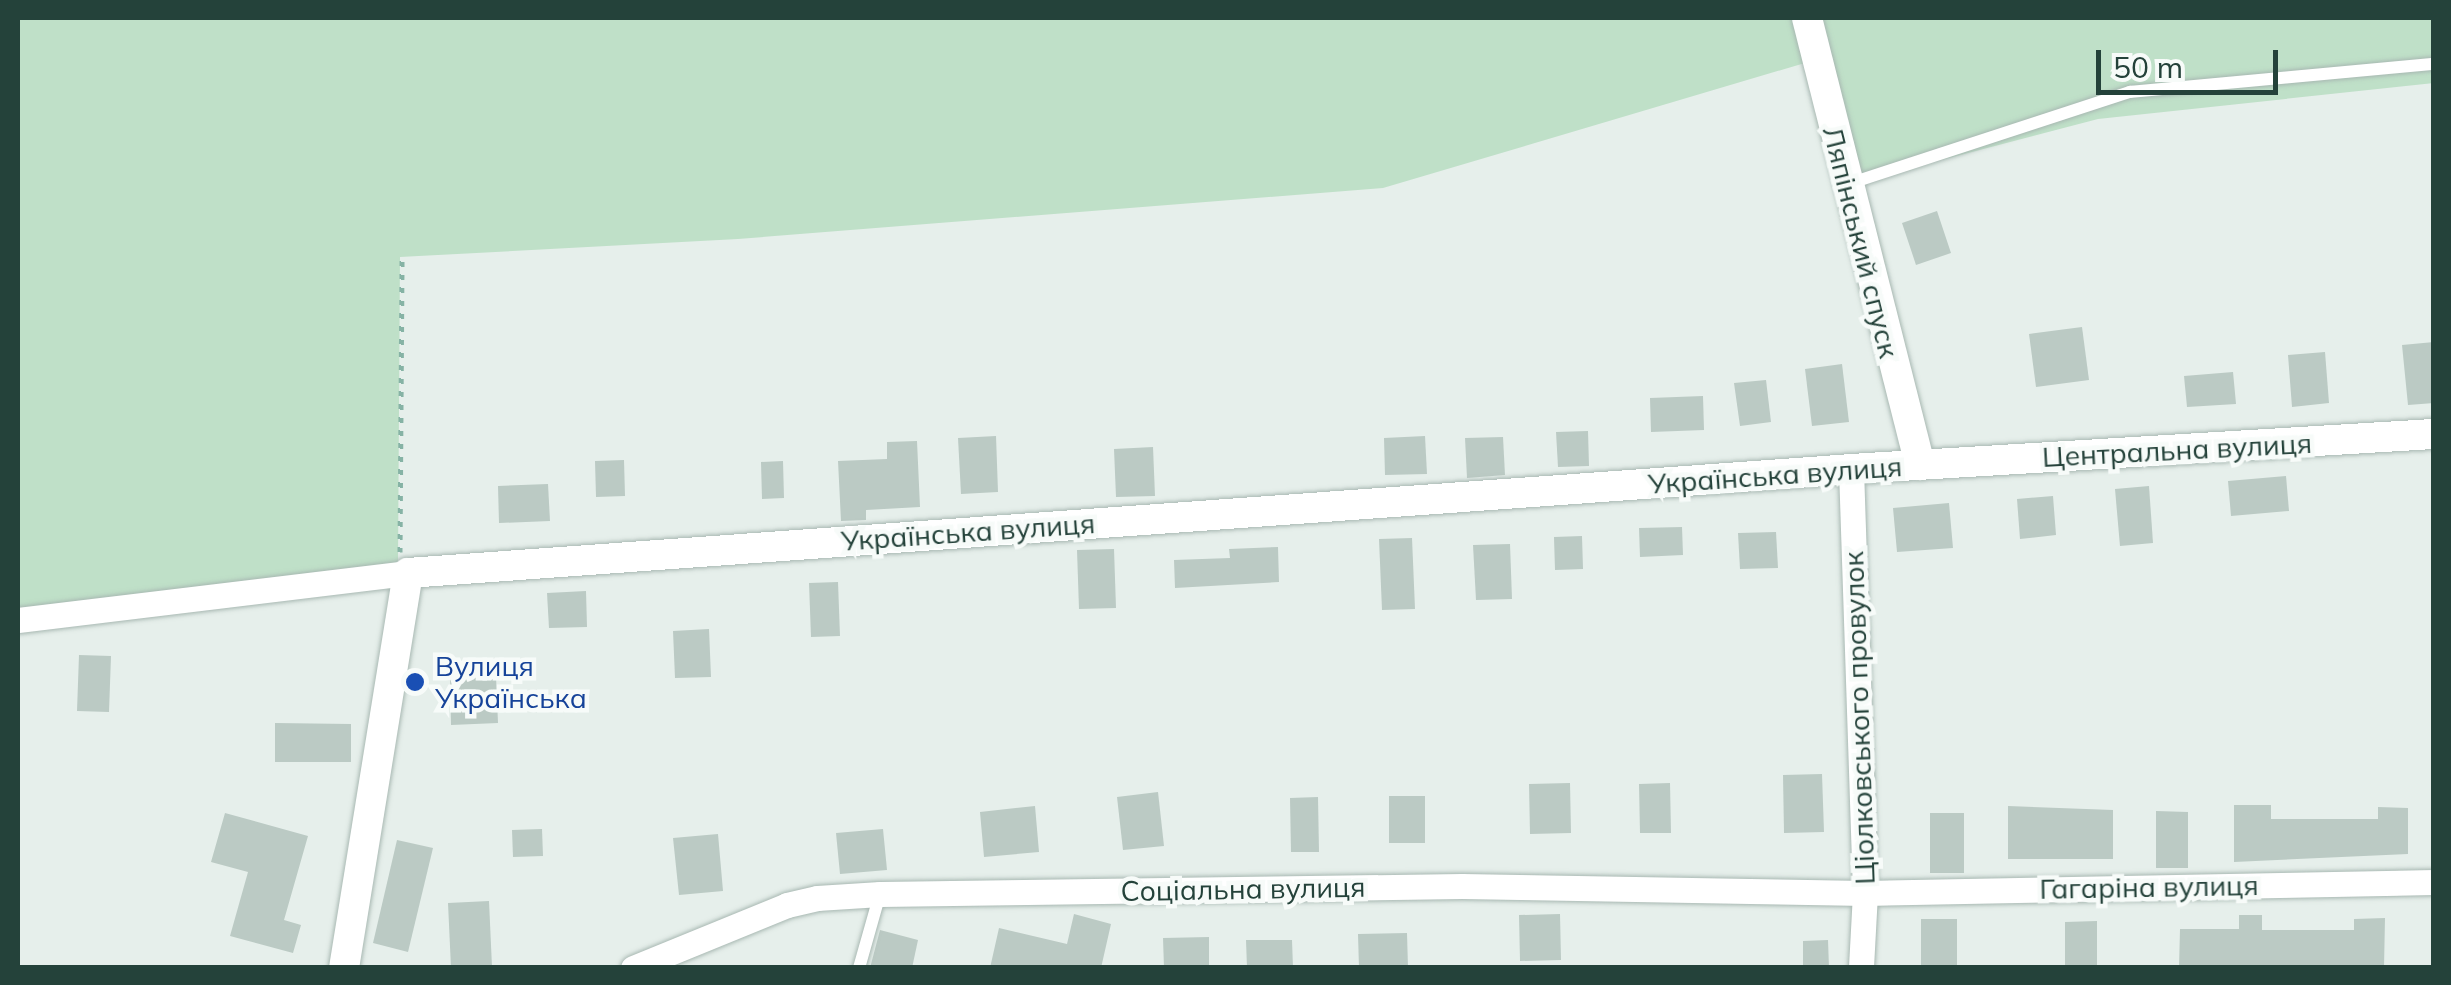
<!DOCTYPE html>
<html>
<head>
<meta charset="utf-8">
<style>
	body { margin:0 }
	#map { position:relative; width:2451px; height:985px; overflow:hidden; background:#e6efeb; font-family:Mulish,sans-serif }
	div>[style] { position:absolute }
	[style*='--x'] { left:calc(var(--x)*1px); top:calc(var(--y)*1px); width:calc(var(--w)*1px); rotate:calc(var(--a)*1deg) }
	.green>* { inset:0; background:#bfe0c8 }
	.building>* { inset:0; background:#bbcac4 }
	.path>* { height:5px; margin-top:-2.5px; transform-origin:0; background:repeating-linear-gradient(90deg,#86b3a5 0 5px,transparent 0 13px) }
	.roads { filter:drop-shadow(0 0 2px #a8b8b2) drop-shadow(0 0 2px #a8b8b2) }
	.service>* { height:12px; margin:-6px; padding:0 6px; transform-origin:6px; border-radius:6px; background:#fff }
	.minor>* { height:25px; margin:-12.5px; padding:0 12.5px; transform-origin:12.5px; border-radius:12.5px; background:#fff }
	.tertiary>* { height:30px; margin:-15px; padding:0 15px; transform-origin:15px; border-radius:15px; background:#fff }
	.dots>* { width:28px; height:28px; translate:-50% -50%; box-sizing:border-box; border:5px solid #f7fbf9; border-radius:50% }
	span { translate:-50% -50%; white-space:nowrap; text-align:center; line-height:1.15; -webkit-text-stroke:9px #f7fbf9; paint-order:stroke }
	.street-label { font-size:28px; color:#24423a }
	.transit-label { font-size:28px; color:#164399 }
	.left { translate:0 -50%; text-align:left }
	.frame { position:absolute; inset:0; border:20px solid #24423a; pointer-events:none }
	.scale { position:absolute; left:2096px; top:50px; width:182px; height:45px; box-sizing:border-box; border:5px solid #24423a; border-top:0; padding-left:12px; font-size:30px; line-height:35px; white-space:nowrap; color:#24423a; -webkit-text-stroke:8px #f7fbf9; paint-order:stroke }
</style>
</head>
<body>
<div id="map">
	<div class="green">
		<div style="clip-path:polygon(18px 18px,2433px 18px,2434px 83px,2098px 119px,1846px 185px,1815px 60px,1383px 188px,738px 239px,400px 257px,398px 563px,18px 615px)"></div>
	</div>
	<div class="building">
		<div style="clip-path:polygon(1937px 211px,1951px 253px,1916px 265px,1902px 223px)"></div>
		<div style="clip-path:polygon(2082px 327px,2089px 380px,2036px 387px,2029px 334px)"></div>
		<div style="clip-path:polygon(2434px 342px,2434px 403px,2408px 405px,2402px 345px)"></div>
		<div style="clip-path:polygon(2325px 352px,2329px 403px,2292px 407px,2288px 355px)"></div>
		<div style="clip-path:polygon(1842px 364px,1849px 422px,1812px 426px,1805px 369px)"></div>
		<div style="clip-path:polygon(2233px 372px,2236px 404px,2187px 407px,2184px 376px)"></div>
		<div style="clip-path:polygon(1766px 380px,1771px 422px,1740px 426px,1734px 383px)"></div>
		<div style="clip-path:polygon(1703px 396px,1704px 430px,1651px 432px,1650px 398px)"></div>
		<div style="clip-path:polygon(1588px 431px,1589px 466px,1558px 467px,1556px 432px)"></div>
		<div style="clip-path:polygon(996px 436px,998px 492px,961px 494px,958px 438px)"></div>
		<div style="clip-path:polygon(1425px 436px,1427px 474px,1385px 475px,1384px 438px)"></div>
		<div style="clip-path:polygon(1503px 437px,1505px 475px,1467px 478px,1465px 438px)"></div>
		<div style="clip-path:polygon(917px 441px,920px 507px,866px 510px,866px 520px,841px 521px,838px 461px,887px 459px,887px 442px)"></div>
		<div style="clip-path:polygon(1153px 447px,1155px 496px,1116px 497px,1114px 449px)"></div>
		<div style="clip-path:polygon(624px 460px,625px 496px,596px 497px,595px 461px)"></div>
		<div style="clip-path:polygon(783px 461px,784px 498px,762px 499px,761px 462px)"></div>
		<div style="clip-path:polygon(2286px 476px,2289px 511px,2231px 516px,2228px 481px)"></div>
		<div style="clip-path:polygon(548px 484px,550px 521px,499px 523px,498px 486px)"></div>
		<div style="clip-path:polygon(2149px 486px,2153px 543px,2120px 546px,2115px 489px)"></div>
		<div style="clip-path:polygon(2053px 496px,2056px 535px,2020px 539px,2017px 499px)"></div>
		<div style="clip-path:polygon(1949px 503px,1953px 548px,1897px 552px,1893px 508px)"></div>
		<div style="clip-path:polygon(1682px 527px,1683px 555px,1640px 557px,1639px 528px)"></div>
		<div style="clip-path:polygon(1776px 532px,1778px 568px,1740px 569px,1738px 533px)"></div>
		<div style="clip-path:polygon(1582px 536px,1583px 569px,1555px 570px,1554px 537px)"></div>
		<div style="clip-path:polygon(1412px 538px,1415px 609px,1382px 610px,1379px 539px)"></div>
		<div style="clip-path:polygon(1510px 544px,1512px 599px,1476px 600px,1473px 545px)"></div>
		<div style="clip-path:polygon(1278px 547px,1279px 582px,1175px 588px,1174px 560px,1230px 558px,1229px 549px)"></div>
		<div style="clip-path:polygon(1114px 549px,1116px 608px,1079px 609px,1077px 550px)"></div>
		<div style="clip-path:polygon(838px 582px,840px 636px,811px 637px,809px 583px)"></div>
		<div style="clip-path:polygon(586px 591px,587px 627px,549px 628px,547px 593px)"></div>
		<div style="clip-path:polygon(709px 629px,711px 677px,675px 678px,673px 631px)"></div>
		<div style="clip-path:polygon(79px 655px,111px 656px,109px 712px,77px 711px)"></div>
		<div style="clip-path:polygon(496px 676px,498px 723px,451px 725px,450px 678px)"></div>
		<div style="clip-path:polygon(275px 723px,351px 724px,351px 762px,275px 762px)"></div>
		<div style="clip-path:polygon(1822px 774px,1824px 832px,1784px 833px,1783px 775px)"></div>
		<div style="clip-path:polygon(1570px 783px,1571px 833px,1530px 834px,1529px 784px)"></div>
		<div style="clip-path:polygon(1670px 783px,1671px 833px,1640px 833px,1639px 784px)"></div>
		<div style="clip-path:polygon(1158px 792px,1164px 846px,1123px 850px,1117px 797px)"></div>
		<div style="clip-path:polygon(1389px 796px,1425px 796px,1425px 843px,1389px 843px)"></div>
		<div style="clip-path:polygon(1318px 797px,1319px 852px,1291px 852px,1290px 798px)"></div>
		<div style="clip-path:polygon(2234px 805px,2271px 805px,2271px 819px,2378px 819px,2378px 807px,2408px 808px,2408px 854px,2234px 862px)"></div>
		<div style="clip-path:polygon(1035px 806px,1039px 852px,984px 857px,980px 812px)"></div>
		<div style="clip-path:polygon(2008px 806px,2113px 810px,2113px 859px,2008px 859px)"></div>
		<div style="clip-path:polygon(2156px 811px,2188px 812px,2188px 868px,2156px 868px)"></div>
		<div style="clip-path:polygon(225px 813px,308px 836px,284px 920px,301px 925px,293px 953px,230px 936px,248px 872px,211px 862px)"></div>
		<div style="clip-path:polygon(1930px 813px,1964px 813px,1964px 873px,1930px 873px)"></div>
		<div style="clip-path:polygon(542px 829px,543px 856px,513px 857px,512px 830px)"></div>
		<div style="clip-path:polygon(883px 829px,887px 870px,840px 874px,836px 833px)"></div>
		<div style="clip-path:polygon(718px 834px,723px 891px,679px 895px,673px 838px)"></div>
		<div style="clip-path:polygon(397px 840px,433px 848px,408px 952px,373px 943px)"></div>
		<div style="clip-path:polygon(489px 901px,492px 967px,451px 968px,448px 903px)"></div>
		<div style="clip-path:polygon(1074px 914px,1111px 924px,1101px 968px,990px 968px,999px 928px,1067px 944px)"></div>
		<div style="clip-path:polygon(1560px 914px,1561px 960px,1520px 961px,1519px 915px)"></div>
		<div style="clip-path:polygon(2239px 915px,2262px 915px,2262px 930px,2354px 930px,2354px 919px,2385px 918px,2384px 968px,2179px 968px,2180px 929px,2239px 929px)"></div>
		<div style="clip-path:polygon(1921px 919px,1957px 919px,1957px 968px,1921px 968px)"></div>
		<div style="clip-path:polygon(2097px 921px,2097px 968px,2065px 968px,2065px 922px)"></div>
		<div style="clip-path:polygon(880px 930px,918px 940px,912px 968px,870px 968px)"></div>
		<div style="clip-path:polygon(1407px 933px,1408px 968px,1359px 968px,1358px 934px)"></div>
		<div style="clip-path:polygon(1209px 937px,1209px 968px,1164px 968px,1163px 938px)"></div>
		<div style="clip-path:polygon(1246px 940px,1292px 940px,1293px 968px,1247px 968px)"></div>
		<div style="clip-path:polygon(1828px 940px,1829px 968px,1803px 968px,1803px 941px)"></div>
	</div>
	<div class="path">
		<div style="--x:400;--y:552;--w:292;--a:-89.6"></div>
	</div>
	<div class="roads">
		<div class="service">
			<div style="--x:1848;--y:184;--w:297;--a:-18.1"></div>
			<div style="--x:2130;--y:92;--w:305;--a:-5.3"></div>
			<div style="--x:859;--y:968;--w:77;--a:-74.2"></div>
		</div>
		<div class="minor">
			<div style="--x:1851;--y:469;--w:424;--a:88.1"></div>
			<div style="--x:1865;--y:893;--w:75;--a:93.1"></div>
			<div style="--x:18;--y:620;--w:393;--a:-6.9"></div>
			<div style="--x:633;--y:968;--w:166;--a:-22.2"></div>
			<div style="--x:787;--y:905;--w:31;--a:-13"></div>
			<div style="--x:817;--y:898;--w:63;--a:-3.6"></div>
			<div style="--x:880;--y:894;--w:582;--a:-0.79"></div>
			<div style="--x:1462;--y:886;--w:403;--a:1"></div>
			<div style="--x:1865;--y:893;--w:569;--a:-1.11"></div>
		</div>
		<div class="tertiary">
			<div style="--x:1807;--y:18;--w:461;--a:75.8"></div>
			<div style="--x:344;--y:968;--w:400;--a:-80.8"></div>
			<div style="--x:408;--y:573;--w:1447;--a:-4.12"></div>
			<div style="--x:1851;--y:469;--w:584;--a:-3.44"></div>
		</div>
	</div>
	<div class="dots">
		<div style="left:415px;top:682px;background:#1a4fb4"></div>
	</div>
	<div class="street-label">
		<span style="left:1861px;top:242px;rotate:76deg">Ляпінський спуск</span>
		<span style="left:2177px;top:450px;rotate:-3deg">Центральна вулиця</span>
		<span style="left:1775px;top:475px;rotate:-4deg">Українська вулиця</span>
		<span style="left:968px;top:532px;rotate:-4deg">Українська вулиця</span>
		<span style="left:1859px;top:718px;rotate:-92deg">Ціолковського провулок</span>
		<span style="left:2149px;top:887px;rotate:-1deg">Гагаріна вулиця</span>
		<span style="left:1243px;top:889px;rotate:-1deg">Соціальна вулиця</span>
	</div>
	<div class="transit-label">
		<span class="left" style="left:435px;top:682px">Вулиця<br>Українська</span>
	</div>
	<div class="frame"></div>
	<div class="scale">50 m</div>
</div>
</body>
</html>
